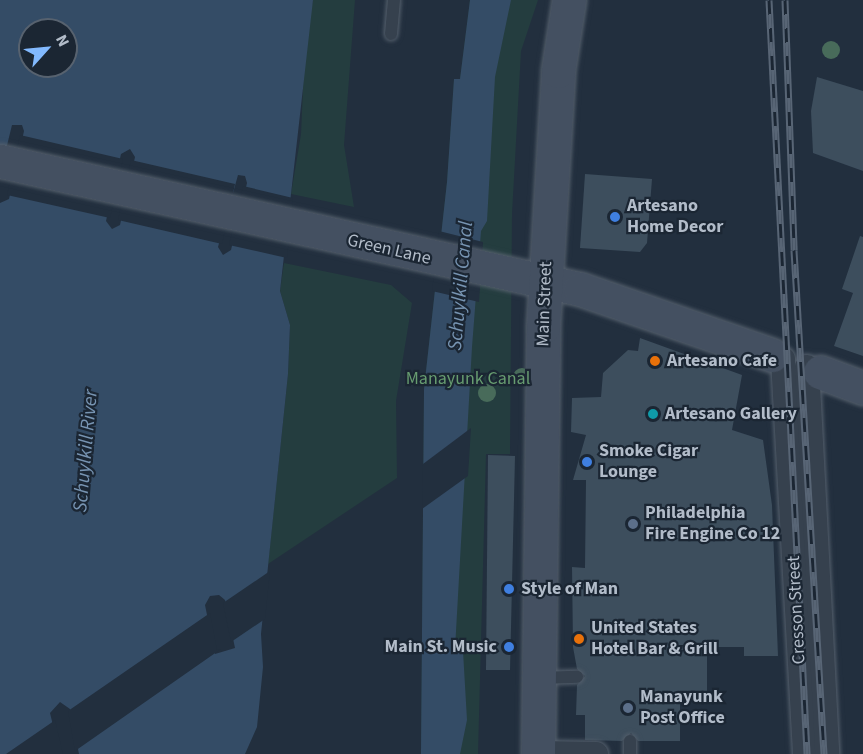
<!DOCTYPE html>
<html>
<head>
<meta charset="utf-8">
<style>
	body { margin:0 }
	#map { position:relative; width:863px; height:754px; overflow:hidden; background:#222f3e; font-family:"Source Sans 3",sans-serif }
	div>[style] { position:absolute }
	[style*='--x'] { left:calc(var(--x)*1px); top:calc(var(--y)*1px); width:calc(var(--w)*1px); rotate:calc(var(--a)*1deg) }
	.green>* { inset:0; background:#243d3f }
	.water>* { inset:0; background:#344c66 }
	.pier>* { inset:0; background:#222f3e }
	.building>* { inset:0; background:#3d4e5d }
	.roads { filter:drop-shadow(0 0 2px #545f6c) drop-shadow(0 0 2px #545f6c) }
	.lane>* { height:12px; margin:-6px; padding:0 6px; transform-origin:6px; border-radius:6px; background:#36414e }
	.street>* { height:24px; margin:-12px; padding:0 12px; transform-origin:12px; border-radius:12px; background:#36414e }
	.secondary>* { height:33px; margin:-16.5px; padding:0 16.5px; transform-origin:16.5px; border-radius:16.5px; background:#445061 }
	.rail>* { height:7px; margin-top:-3.5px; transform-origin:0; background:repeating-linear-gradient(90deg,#1b2633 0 14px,#586575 0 28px); box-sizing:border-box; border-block:2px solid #586575 }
	.trees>* { width:18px; height:18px; margin:-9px; border-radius:50%; background:#486b5a }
	.dots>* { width:16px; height:16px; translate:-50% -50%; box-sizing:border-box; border:3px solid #1b2633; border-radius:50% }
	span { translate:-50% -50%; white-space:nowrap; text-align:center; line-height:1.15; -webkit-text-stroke:4.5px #1b2633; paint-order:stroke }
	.poi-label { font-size:18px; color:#b2bcc9; font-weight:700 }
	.left { translate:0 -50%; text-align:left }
	.right { translate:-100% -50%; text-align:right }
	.street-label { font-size:18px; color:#b2bcc9 }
	.park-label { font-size:18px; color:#679c70 }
	.water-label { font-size:20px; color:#7794b2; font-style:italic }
	.north { position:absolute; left:18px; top:18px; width:60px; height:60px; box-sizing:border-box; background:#1b2633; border:2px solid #57626f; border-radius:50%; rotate:63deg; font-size:16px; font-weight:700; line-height:24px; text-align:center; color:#b2bcc9 }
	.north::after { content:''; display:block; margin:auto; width:21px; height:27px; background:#82b9fe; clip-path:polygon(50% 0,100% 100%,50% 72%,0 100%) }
</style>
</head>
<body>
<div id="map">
	<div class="green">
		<div style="clip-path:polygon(313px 0,355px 0,344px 145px,354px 207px,291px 194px,301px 134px,305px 42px)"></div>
		<div style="clip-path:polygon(470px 0,538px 0,521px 51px,512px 214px,510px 454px,486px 454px,478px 754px,421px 754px,424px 389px,447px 182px,454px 79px,460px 79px)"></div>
		<div style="clip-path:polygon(284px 263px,391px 285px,412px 303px,396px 401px,397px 478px,268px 564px,288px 374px,290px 325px,280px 291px)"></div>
	</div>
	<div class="water">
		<div style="clip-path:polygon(evenodd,0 0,313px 0,280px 291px,290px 325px,288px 374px,261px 634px,263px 667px,257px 727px,245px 754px,79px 754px,70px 709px,60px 702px,50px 713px,60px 754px,0 754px,0 203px,9px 199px,24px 131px,22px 125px,12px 125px,0 174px,0 0,30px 30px,66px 30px,66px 66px,30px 66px,30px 30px,0 0,130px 149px,135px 157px,120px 225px,112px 229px,106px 221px,121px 154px,130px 149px,0 0,238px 175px,245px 176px,247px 183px,231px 250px,223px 255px,218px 247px,238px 175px,0 0,219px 595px,225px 600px,235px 648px,215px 654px,205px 605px,210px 596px,219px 595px)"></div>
		<div style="clip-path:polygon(470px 0,511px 0,495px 77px,487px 221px,481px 231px,472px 347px,455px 649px,463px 651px,467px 720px,460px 754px,421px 754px,424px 389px,447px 182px,454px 79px,460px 79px)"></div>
	</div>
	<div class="pier">
		<div style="clip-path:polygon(20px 135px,123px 159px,110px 218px,7px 195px)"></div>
		<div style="clip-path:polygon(131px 160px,235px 184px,222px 244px,118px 220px)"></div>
		<div style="clip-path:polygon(243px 186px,293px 198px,287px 258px,229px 245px)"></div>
		<div style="clip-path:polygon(439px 231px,483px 242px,479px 302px,432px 291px)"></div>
		<div style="clip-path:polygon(471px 428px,468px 476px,422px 509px,423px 464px)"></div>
		<div style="clip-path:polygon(270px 571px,265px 619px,231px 642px,223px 603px)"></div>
		<div style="clip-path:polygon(210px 613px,217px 650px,221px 649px,75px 751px,68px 711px)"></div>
		<div style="clip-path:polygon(55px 720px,63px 754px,6px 754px,51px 723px)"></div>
	</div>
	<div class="building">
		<div style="clip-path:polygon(817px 77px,863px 91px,863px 171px,813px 153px,811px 111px)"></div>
		<div style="clip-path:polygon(585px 174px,652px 179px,647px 243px,640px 252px,580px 248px)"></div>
		<div style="clip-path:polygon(860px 236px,863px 237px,863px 356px,834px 346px,853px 293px,842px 289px)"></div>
		<div style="clip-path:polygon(640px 338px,742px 375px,732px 430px,763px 440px,772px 505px,778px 656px,744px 656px,744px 647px,707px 647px,707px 701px,680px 701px,680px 741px,638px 741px,631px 733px,622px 741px,585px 740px,585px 715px,576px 715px,577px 685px,585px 676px,577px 669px,573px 647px,572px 567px,585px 568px,586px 480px,573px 480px,586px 435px,571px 432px,572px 398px,601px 397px,603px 373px,628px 350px,638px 351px)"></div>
		<div style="clip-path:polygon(488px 455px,515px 456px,510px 670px,486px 670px)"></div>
	</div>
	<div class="roads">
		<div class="lane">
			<div style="--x:391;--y:34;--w:34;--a:-85"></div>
			<div style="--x:540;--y:678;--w:37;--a:-2"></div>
			<div style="--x:630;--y:741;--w:13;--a:90"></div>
		</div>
		<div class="street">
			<div style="--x:783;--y:359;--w:396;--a:86.8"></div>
			<div style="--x:807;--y:367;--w:388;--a:87"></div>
			<div style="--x:538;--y:753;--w:58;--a:1"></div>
		</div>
		<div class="secondary">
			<div style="--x:0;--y:161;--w:594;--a:12.45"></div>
			<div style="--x:580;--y:289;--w:203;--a:19"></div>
			<div style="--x:820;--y:372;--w:46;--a:20.4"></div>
			<div style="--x:538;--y:754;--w:427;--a:-89.3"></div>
			<div style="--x:543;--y:327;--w:256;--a:-86.6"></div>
			<div style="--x:558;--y:71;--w:72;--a:-81.2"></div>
		</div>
	</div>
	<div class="rail">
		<div style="--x:769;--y:0;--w:755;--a:87.11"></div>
		<div style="--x:785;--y:0;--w:250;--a:87.9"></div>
		<div style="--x:794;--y:250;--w:505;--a:86.59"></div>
	</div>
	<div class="trees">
		<div style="left:831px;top:50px"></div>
		<div style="left:522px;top:377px"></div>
		<div style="left:487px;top:393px"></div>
	</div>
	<div class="dots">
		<div style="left:615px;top:217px;background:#3f7fe0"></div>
		<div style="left:655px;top:361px;background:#e8710a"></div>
		<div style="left:653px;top:414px;background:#0f9aa8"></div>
		<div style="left:587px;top:462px;background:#3f7fe0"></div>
		<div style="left:633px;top:524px;background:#5c6f8a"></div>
		<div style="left:509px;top:589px;background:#3f7fe0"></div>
		<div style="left:579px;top:639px;background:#e8710a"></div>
		<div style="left:509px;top:647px;background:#3f7fe0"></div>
		<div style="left:628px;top:708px;background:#5c6f8a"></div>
	</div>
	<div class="poi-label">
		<span class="left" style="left:627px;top:217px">Artesano<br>Home Decor</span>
		<span class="left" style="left:667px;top:361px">Artesano Cafe</span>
		<span class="left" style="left:665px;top:414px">Artesano Gallery</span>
		<span class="left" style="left:599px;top:462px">Smoke Cigar<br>Lounge</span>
		<span class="left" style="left:645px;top:524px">Philadelphia<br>Fire Engine Co 12</span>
		<span class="left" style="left:521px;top:589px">Style of Man</span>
		<span class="left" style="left:591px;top:639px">United States<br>Hotel Bar &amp; Grill</span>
		<span class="right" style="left:497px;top:647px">Main St. Music</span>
		<span class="left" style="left:640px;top:708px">Manayunk<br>Post Office</span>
	</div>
	<div class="street-label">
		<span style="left:389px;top:250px;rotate:13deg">Green Lane</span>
		<span style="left:545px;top:304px;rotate:-88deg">Main Street</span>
		<span style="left:797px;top:610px;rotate:-93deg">Cresson Street</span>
	</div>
	<div class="park-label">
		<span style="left:468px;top:379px">Manayunk Canal</span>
	</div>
	<div class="water-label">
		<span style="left:461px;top:286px;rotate:-85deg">Schuylkill Canal</span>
		<span style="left:86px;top:451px;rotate:-85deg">Schuylkill River</span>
	</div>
	<div class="north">N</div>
</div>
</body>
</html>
